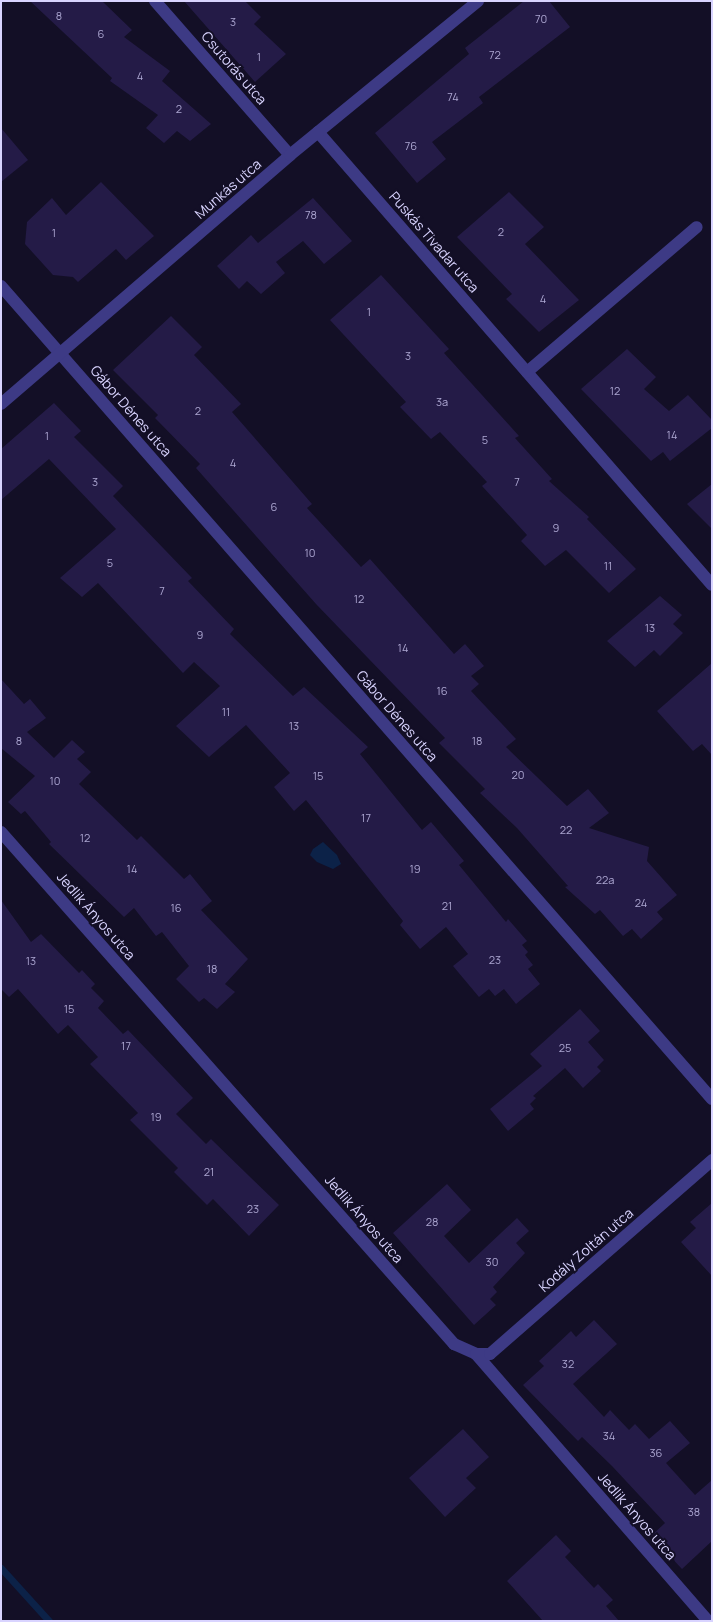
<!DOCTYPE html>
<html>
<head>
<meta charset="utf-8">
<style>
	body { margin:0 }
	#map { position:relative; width:713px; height:1622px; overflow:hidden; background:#130f26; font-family:Manrope,sans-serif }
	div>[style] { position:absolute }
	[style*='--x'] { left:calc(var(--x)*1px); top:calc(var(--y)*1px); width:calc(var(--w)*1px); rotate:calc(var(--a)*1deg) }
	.water>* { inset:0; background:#0c2248 }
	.stream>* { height:7px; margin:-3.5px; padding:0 3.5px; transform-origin:3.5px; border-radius:3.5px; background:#0c2248 }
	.building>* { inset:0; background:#241b47 }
	.minor>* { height:12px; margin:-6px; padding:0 6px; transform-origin:6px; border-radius:6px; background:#3d3a85 }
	span { translate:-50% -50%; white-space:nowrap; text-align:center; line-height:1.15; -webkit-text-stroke:4px #130f26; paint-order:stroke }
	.number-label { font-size:11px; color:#aca6d1 }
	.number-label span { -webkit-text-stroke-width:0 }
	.street-label { font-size:14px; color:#d9d4ff }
	.frame { position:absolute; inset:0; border:2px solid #d9d4ff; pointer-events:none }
</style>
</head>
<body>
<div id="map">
	<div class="water">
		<div style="clip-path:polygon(323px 842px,337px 855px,341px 864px,333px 869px,317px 862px,310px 855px,313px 849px)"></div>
	</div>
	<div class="stream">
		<div style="--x:1;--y:1568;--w:72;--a:47.8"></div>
	</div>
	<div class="building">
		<div style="clip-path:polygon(30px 1px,102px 1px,132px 30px,124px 37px,170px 71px,162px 81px,211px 124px,190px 141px,177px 131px,164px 143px,146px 128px,158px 115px,110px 81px,112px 78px)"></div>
		<div style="clip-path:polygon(184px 1px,245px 1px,261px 17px,254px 24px,286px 54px,255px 82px)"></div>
		<div style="clip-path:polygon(524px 1px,549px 1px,570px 27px,479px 97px,483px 103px,432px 142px,446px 159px,417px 183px,375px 133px,469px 54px,465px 48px)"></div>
		<div style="clip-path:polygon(1px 128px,28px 160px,1px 182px)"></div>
		<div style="clip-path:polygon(101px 182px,154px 236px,126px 260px,116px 249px,78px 282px,73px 277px,53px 275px,25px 244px,27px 222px,52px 198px,66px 215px)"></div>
		<div style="clip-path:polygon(509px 192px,544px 227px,525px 244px,579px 300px,539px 332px,506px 299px,512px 294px,457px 237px)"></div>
		<div style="clip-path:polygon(313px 198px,352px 241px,324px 264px,303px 241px,276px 262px,285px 273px,261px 294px,247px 281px,239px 289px,217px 266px,251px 235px,258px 243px)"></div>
		<div style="clip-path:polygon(381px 275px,449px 349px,444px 353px,519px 436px,515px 438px,552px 479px,549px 481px,589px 517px,587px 519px,636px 569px,609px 593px,566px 550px,545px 566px,521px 541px,527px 535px,482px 486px,487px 482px,440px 432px,431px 439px,400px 407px,406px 402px,330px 320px)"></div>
		<div style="clip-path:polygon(171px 316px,202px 347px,194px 355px,241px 404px,232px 412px,312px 504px,307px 508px,361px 567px,370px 559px,454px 654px,465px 644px,484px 666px,471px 676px,479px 684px,471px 691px,516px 739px,506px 747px,567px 806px,588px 789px,609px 813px,589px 828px,649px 847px,647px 861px,677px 895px,657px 912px,663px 919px,641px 939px,632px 929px,623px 936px,600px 910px,595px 914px,565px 887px,568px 886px,517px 828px,480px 793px,485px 789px,439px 743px,445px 738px,316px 604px,196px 468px,200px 464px,155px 418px,158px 415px,113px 370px)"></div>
		<div style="clip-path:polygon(627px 349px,656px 377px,644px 389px,669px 411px,688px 395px,712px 420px,712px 428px,670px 461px,663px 452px,651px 461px,581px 389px)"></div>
		<div style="clip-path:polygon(54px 403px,81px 431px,74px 437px,123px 486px,113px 496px,192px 578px,188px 581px,234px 629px,230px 634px,293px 696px,304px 687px,368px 747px,360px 754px,422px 830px,431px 822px,464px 861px,459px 865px,506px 922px,508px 919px,527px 941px,522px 945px,528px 952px,525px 955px,533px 965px,528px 969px,540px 984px,516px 1004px,504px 989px,495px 996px,489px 989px,479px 997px,453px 966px,468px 954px,446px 927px,420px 949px,400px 925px,403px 921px,306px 800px,294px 811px,274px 787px,290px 773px,246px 725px,209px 757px,176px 726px,220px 686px,194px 662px,183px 673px,98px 583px,82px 597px,60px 578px,116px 529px,49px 459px,1px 500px,1px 449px)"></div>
		<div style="clip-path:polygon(712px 484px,712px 529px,687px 504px)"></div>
		<div style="clip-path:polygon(660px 596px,682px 615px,673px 624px,683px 633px,660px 656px,654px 650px,635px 667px,607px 641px)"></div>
		<div style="clip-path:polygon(712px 663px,712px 755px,702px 744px,693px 751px,657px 711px)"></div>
		<div style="clip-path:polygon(1px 679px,24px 704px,30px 699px,46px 718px,27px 732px,54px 758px,72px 740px,85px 752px,77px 759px,91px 772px,79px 784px,137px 840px,141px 836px,184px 879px,190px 874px,212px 901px,201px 910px,248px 959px,225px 984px,235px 992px,217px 1009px,204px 998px,199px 1002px,176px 979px,189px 966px,162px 932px,156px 936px,134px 908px,124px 917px,49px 844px,51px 842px,25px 811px,21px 814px,8px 802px,35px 776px,1px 748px)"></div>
		<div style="clip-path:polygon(1px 900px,31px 942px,41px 934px,79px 973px,82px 970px,95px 984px,91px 988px,104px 1001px,98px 1008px,123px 1034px,128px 1030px,193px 1098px,176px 1114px,206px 1144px,211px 1139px,279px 1205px,249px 1236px,213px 1199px,207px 1205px,174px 1172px,178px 1168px,130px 1120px,138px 1113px,90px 1064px,98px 1057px,68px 1025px,58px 1034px,18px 989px,9px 997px,1px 989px)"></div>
		<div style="clip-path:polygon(580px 1009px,600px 1031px,588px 1042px,604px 1060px,597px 1067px,601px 1071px,583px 1088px,565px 1068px,533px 1096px,536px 1098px,530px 1104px,534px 1109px,508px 1131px,490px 1109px,542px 1066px,530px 1054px)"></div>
		<div style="clip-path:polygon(447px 1184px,471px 1210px,444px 1236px,469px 1263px,517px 1218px,529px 1231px,516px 1243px,525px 1253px,493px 1287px,497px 1292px,490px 1299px,496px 1305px,474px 1325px,393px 1233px)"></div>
		<div style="clip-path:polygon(712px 1203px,712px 1276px,681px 1242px,696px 1228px,690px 1222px)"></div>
		<div style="clip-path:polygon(594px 1320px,617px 1344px,573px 1384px,604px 1417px,610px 1410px,629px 1430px,635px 1424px,649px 1439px,670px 1421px,690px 1443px,666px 1463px,695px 1495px,712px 1480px,712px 1541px,682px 1569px,651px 1536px,665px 1523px,612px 1466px,582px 1437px,578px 1441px,523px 1385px,544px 1366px,539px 1361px,571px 1331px,576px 1337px)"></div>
		<div style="clip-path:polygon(463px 1429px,489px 1457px,466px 1478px,476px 1488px,445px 1517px,409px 1478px)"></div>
		<div style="clip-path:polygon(556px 1535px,571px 1551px,565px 1557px,594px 1588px,598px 1584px,613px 1600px,606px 1606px,619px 1621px,543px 1621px,507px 1581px)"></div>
	</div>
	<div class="minor">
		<div style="--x:155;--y:1;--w:205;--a:48.8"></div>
		<div style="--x:318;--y:132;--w:600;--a:48.98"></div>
		<div style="--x:1;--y:286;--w:1080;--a:48.83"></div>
		<div style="--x:527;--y:372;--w:223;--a:-40.5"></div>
		<div style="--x:1;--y:404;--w:381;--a:-40.7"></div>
		<div style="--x:290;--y:155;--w:243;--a:-39.3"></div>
		<div style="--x:1;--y:832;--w:684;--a:48.5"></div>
		<div style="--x:454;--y:1344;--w:24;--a:24"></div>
		<div style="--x:476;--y:1354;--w:354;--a:49"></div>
		<div style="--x:476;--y:1354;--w:14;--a:0"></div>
		<div style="--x:490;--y:1354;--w:295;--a:-41.1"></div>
	</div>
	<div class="number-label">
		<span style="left:59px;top:16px">8</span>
		<span style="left:541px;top:19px">70</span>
		<span style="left:233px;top:22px">3</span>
		<span style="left:101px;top:34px">6</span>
		<span style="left:495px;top:55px">72</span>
		<span style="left:259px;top:57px">1</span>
		<span style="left:140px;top:76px">4</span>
		<span style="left:453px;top:97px">74</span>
		<span style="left:179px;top:109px">2</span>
		<span style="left:411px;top:146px">76</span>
		<span style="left:311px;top:215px">78</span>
		<span style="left:501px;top:232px">2</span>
		<span style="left:54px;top:233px">1</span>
		<span style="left:543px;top:299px">4</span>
		<span style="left:369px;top:312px">1</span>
		<span style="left:408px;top:356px">3</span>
		<span style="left:615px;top:391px">12</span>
		<span style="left:442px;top:402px">3a</span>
		<span style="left:198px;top:411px">2</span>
		<span style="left:672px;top:435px">14</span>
		<span style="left:47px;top:436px">1</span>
		<span style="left:485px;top:440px">5</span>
		<span style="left:233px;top:463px">4</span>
		<span style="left:95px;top:482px">3</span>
		<span style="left:517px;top:482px">7</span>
		<span style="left:274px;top:507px">6</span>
		<span style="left:556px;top:528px">9</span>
		<span style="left:310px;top:553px">10</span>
		<span style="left:110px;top:563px">5</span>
		<span style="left:608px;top:566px">11</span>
		<span style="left:162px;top:591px">7</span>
		<span style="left:359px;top:599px">12</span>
		<span style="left:650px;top:628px">13</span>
		<span style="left:200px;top:635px">9</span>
		<span style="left:403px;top:648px">14</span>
		<span style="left:442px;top:691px">16</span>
		<span style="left:226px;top:712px">11</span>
		<span style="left:294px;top:726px">13</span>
		<span style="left:19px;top:741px">8</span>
		<span style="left:477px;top:741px">18</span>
		<span style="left:518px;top:775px">20</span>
		<span style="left:318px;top:776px">15</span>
		<span style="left:55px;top:781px">10</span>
		<span style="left:366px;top:818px">17</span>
		<span style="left:566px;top:830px">22</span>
		<span style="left:85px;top:838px">12</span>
		<span style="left:132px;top:869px">14</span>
		<span style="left:415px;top:869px">19</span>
		<span style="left:605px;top:880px">22a</span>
		<span style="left:641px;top:903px">24</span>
		<span style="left:447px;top:906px">21</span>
		<span style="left:176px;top:908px">16</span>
		<span style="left:495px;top:960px">23</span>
		<span style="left:31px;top:961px">13</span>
		<span style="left:212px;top:969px">18</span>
		<span style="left:69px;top:1009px">15</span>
		<span style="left:126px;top:1046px">17</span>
		<span style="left:565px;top:1048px">25</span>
		<span style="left:156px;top:1117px">19</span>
		<span style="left:209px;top:1172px">21</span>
		<span style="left:253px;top:1209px">23</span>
		<span style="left:432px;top:1222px">28</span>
		<span style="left:492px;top:1262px">30</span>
		<span style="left:568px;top:1364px">32</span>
		<span style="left:609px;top:1436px">34</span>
		<span style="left:656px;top:1453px">36</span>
		<span style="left:694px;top:1512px">38</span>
	</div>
	<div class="street-label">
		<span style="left:234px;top:68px;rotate:49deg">Csutorás utca</span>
		<span style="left:228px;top:189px;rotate:-41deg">Munkás utca</span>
		<span style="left:434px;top:242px;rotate:49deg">Puskás Tivadar utca</span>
		<span style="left:131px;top:411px;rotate:49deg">Gábor Dénes utca</span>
		<span style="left:397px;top:716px;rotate:49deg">Gábor Dénes utca</span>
		<span style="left:96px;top:916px;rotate:49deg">Jedlik Ányos utca</span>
		<span style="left:364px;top:1219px;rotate:49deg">Jedlik Ányos utca</span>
		<span style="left:586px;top:1250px;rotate:-41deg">Kodály Zoltán utca</span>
		<span style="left:637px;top:1516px;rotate:49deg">Jedlik Ányos utca</span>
	</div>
	<div class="frame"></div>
</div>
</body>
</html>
